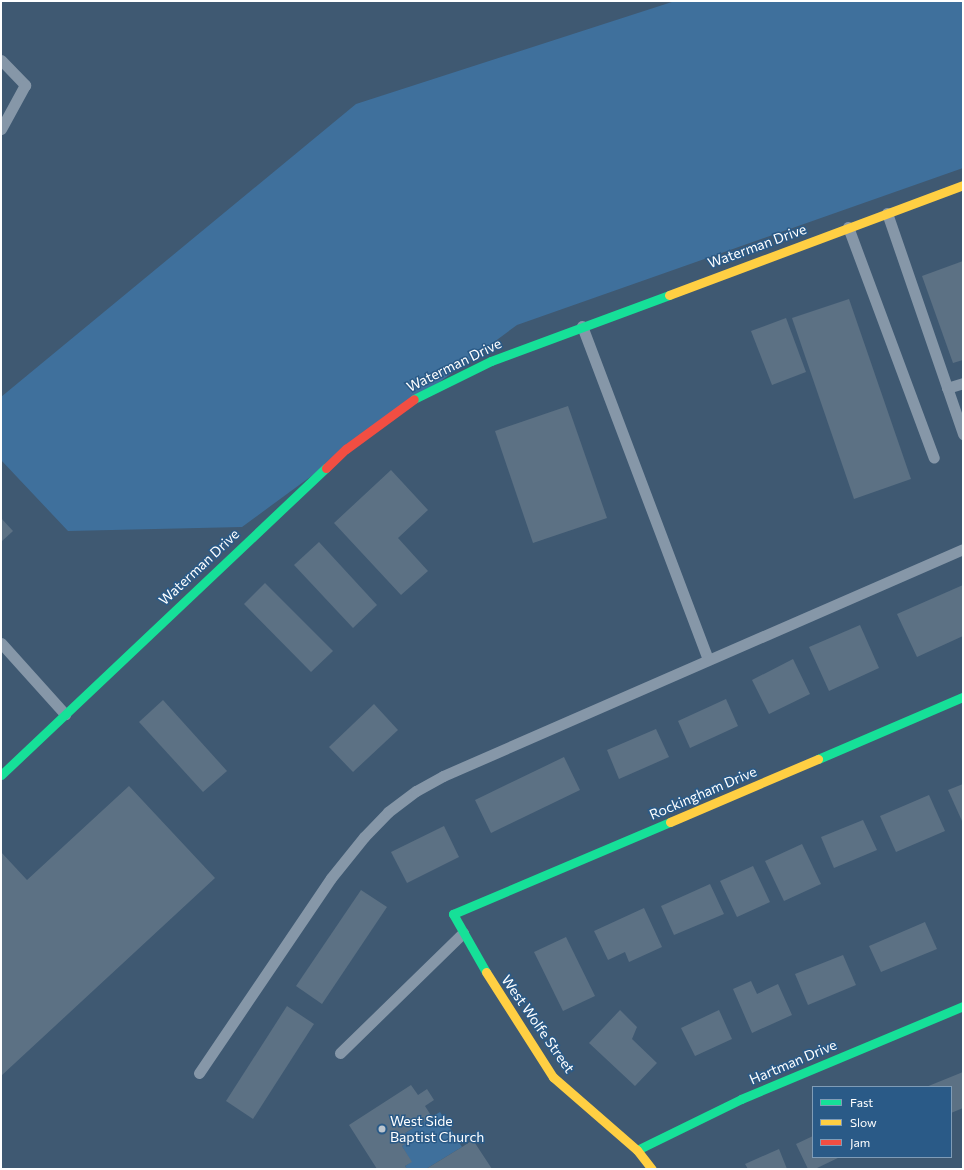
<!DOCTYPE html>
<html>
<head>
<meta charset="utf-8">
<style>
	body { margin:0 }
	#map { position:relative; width:964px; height:1170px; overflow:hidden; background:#3f5972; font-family:Commissioner,sans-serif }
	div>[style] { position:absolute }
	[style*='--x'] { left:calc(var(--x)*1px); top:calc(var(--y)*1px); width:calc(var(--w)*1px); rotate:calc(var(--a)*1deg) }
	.green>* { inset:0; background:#3f709c }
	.building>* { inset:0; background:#5c7184 }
	.lane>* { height:11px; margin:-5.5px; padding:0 5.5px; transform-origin:5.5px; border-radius:5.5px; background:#8697a8 }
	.fast>* { height:9px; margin:-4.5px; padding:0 4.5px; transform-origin:4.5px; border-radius:4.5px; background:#16e098 }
	.slow>* { height:9px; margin:-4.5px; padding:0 4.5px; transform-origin:4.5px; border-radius:4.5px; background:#ffcf43 }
	.jam>* { height:9px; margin:-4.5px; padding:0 4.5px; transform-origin:4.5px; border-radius:4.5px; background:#f24e42 }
	.dots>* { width:11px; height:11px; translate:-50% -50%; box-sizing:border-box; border:2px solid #2a5a87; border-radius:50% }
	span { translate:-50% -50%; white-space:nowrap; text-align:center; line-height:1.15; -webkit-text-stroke:3px #2a5a87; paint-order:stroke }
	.street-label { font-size:14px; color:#fff }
	.poi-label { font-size:14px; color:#fff }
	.left { translate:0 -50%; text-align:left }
	.frame { position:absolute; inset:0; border:2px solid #fff; pointer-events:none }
	.legend { position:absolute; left:812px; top:1086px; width:140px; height:72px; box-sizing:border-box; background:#2a5a87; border:1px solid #7f9cb7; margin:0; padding:5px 7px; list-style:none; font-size:12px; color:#fff }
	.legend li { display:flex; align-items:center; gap:8px; height:20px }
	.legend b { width:20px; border:1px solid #7f9cb7 }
</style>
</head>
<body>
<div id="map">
	<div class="green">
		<div style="clip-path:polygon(675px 1px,963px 1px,963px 168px,517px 325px,242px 527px,68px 531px,1px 460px,1px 397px,356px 104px)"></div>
		<div style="clip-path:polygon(440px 1112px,462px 1147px,426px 1169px,407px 1169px,405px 1166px,411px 1162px,402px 1146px,409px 1141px,405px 1133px)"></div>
	</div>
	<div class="building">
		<div style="clip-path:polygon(963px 261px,963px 360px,953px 363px,922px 276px)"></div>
		<div style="clip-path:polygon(849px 299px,911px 479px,854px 499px,792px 318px)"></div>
		<div style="clip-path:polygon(786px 318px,806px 372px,772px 385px,751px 331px)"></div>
		<div style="clip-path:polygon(568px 406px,607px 518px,533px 543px,495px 431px)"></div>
		<div style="clip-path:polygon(391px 470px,428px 510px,398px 538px,428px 571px,401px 595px,334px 523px)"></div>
		<div style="clip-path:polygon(1px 518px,13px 531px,1px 542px)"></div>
		<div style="clip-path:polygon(319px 542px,377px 605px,353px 628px,294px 565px)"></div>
		<div style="clip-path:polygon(265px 583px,333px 651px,311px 672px,244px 604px)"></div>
		<div style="clip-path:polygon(963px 585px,963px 636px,917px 657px,897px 614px)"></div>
		<div style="clip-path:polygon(860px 625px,879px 668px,829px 691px,809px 647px)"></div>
		<div style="clip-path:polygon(793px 659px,810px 694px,769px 714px,752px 680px)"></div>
		<div style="clip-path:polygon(726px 699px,738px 726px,690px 748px,678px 721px)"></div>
		<div style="clip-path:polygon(163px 700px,227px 771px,203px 792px,139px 722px)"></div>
		<div style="clip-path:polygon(374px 704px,398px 730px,353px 772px,329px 747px)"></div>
		<div style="clip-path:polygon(656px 729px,669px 757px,619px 779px,607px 750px)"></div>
		<div style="clip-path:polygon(564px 757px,580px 790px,491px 833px,475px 800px)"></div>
		<div style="clip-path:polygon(963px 784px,963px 820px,962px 821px,948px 790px)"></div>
		<div style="clip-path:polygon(129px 786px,215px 878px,1px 1076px,1px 852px,27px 880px)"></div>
		<div style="clip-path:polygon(929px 795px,945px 831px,896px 852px,880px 816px)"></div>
		<div style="clip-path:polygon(863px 820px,877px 850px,834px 868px,821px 837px)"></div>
		<div style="clip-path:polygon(444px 826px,459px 857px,407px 883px,391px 852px)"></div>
		<div style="clip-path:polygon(802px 844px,821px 884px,784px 901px,765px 861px)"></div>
		<div style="clip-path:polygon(753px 866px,770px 902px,737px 917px,720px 881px)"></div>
		<div style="clip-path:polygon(710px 884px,724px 914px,674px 935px,661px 906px)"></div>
		<div style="clip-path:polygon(361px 890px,387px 907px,322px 1004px,296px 986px)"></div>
		<div style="clip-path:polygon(644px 908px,662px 947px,629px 962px,625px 952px,608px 960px,594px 931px)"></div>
		<div style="clip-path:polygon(925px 922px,937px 949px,881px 972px,869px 946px)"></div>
		<div style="clip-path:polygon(566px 937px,595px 996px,563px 1011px,534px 952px)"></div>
		<div style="clip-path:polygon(843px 955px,856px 985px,808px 1005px,795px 974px)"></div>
		<div style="clip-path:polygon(751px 981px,757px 994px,778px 984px,792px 1015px,752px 1033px,733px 989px)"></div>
		<div style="clip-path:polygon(287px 1006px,314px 1024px,253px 1119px,226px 1101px)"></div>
		<div style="clip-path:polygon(620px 1010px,637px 1027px,632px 1039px,657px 1063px,635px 1086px,589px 1043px)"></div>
		<div style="clip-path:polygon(719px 1010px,732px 1039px,695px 1056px,681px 1028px)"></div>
		<div style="clip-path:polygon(963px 1072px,963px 1108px,951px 1113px,951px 1087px,926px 1087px)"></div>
		<div style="clip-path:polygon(411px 1085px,418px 1095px,427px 1089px,434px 1100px,425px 1106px,432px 1117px,405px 1133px,410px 1141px,402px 1146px,412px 1162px,405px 1166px,407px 1169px,377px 1169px,349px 1125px)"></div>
		<div style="clip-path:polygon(813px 1136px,813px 1157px,840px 1157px,815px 1169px,808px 1169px,796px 1144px)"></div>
		<div style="clip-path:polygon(473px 1140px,492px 1169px,426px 1169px,462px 1147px)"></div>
		<div style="clip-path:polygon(779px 1149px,787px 1169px,748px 1169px,745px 1164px)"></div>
	</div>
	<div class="lane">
		<div style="--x:1;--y:60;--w:35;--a:46"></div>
		<div style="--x:25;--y:85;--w:50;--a:118.6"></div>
		<div style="--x:887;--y:213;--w:234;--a:71"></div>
		<div style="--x:848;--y:227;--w:246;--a:69.6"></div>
		<div style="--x:582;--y:326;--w:356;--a:69.3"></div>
		<div style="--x:947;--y:388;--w:17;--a:-17"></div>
		<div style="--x:1;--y:643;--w:96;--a:48"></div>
		<div style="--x:340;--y:1053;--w:172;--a:-44.3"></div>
		<div style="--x:199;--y:1073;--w:235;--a:-55.9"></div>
		<div style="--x:331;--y:878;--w:53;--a:-51.2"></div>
		<div style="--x:364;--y:837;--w:35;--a:-46"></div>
		<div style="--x:388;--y:812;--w:35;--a:-37"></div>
		<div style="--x:416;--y:791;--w:31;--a:-29"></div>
		<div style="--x:443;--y:776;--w:567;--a:-23.58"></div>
	</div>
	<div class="fast">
		<div style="--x:414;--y:399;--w:86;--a:-26.3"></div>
		<div style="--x:491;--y:361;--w:190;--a:-20.3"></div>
		<div style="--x:818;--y:759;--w:158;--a:-23.2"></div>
		<div style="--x:1;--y:775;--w:447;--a:-43.4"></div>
		<div style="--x:486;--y:972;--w:67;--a:-119.6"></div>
		<div style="--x:453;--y:914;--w:236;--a:-23"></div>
		<div style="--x:637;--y:1150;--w:116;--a:-26.1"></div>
		<div style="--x:741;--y:1099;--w:241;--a:-22.7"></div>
	</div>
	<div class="slow">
		<div style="--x:669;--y:295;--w:314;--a:-20.5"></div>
		<div style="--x:670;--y:822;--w:161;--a:-23.1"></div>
		<div style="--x:486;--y:972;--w:125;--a:57.5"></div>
		<div style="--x:553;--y:1077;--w:111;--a:41"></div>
		<div style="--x:637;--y:1150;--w:24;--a:52"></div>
	</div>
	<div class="jam">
		<div style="--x:326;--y:468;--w:28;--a:-44"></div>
		<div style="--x:346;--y:449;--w:84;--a:-36.3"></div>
	</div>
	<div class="dots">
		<div style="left:382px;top:1129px;background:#bcc5ce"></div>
	</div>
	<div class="street-label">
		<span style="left:757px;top:246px;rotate:-20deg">Waterman Drive</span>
		<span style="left:454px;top:365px;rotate:-26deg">Waterman Drive</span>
		<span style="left:199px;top:567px;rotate:-43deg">Waterman Drive</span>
		<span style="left:703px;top:793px;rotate:-23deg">Rockingham Drive</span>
		<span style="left:538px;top:1024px;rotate:55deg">West Wolfe Street</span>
		<span style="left:793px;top:1062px;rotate:-23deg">Hartman Drive</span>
	</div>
	<div class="poi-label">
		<span class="left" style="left:390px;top:1129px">West Side<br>Baptist Church</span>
	</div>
	<div class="frame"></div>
	<ul class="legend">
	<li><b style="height:5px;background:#16e098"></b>Fast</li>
	<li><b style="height:5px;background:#ffcf43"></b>Slow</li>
	<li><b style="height:5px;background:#f24e42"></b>Jam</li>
	</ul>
</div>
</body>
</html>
